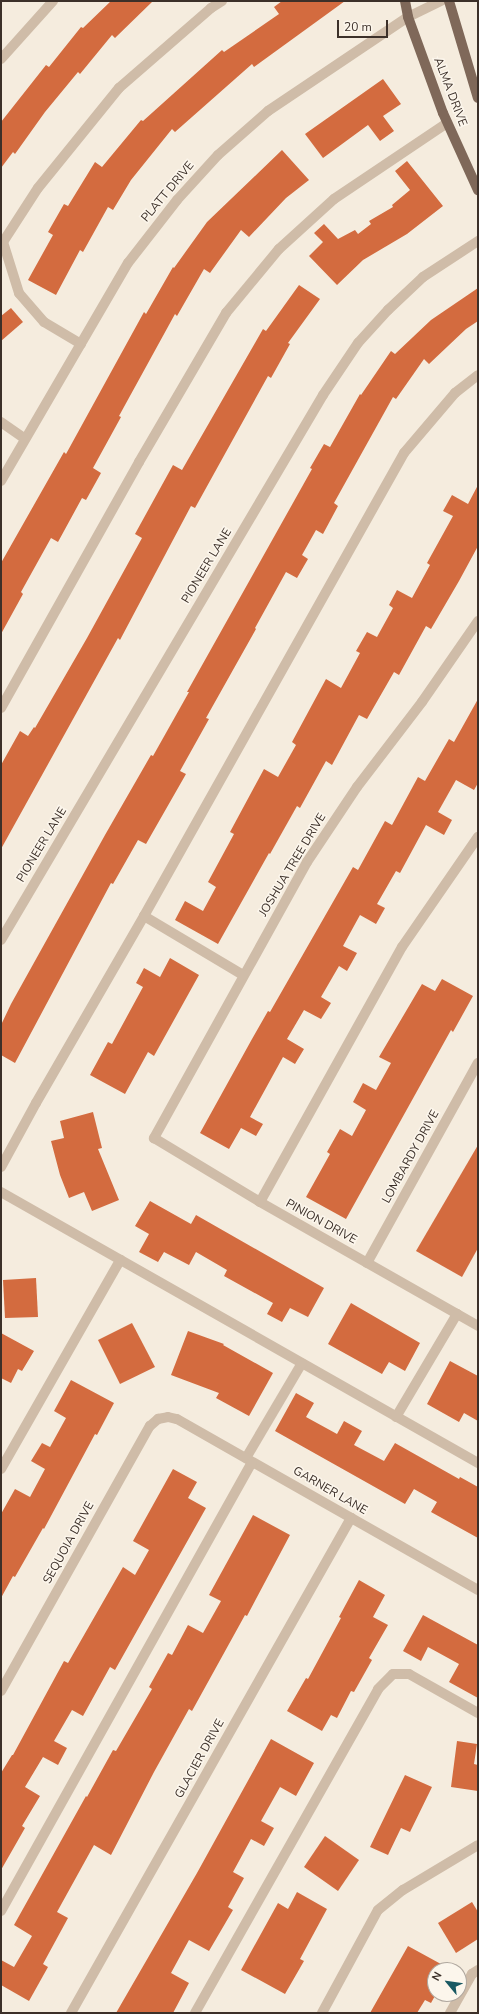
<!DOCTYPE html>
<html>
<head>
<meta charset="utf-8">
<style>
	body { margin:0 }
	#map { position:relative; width:479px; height:2014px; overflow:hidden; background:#f5ecde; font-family:"Nunito Sans",sans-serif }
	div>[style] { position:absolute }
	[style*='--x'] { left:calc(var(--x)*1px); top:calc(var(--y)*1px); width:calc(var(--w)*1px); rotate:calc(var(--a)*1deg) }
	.building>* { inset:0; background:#d36b3f }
	.minor>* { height:10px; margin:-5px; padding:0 5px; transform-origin:5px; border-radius:5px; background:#cfbca8 }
	.major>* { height:10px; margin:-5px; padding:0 5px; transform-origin:5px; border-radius:5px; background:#7f6859 }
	span { translate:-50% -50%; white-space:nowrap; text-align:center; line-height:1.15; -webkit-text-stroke:3px #fcf6ec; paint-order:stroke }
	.street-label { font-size:12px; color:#3c3029 }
	.frame { position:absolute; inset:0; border:2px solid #3c3029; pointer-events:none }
	.north { position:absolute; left:427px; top:1962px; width:40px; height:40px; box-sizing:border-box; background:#fcf6ec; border:1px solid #afa79e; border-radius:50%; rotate:299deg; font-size:11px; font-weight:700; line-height:16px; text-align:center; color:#3c3029 }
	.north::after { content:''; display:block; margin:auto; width:14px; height:18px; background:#195963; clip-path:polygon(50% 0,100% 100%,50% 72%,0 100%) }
	.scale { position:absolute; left:337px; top:20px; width:51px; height:18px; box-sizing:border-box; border:2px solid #3c3029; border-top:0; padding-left:5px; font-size:12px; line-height:14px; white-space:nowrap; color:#3c3029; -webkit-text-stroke:3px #fcf6ec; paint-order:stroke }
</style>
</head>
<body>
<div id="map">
	<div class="building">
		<div style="clip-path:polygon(111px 1px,153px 1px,115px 38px,112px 35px,80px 74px,78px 72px,45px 112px,15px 154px,13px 152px,1px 168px,1px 122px,46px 65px,49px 67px,81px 27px,83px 28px)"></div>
		<div style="clip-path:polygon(282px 1px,345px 1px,254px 67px,252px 64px,175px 132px,172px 129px,131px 180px,113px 210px,108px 207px,83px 252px,80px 250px,56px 295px,28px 280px,53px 235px,48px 232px,64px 204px,68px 206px,95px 162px,102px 167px,141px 120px,143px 121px,222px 50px,224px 52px,279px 14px,274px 7px)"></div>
		<div style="clip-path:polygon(383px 79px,401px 104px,383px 116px,394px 131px,380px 141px,368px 125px,323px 158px,305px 134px)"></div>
		<div style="clip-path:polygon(282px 150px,309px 180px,286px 198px,249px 237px,241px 230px,210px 273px,204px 269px,177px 316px,175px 314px,119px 416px,121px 417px,93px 468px,101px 473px,86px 500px,82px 498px,58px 542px,51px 538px,21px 592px,23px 594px,1px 634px,1px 563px,64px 452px,66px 454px,144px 312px,146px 314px,173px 267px,174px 268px,207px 222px)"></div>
		<div style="clip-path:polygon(407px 161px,443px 206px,407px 234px,363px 260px,337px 285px,309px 256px,323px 242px,314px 233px,324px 224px,338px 239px,355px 230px,358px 234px,371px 224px,369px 221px,393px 207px,392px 205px,410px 190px,395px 171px)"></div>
		<div style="clip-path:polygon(299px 285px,320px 299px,288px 343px,290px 344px,271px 378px,268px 376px,195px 508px,191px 506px,120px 640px,118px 638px,1px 849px,1px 765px,20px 731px,28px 736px,34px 727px,35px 728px,87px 638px,142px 538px,135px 534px,173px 465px,182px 470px,263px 329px,266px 331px)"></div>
		<div style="clip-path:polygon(478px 288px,478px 321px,466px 329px,429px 364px,424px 359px,396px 399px,393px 397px,334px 503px,338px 506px,323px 534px,316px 530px,302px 555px,308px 559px,297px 578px,286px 572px,255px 628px,256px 629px,206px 718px,209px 719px,180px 771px,186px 774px,146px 844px,138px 840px,113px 884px,111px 883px,15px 1063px,1px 1055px,1px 1025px,11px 1004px,105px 835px,151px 755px,153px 756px,189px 692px,187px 692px,312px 469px,310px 468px,324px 444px,330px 447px,360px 394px,361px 395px,391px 351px,395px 354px,431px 320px)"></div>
		<div style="clip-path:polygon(11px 308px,23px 322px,1px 341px,1px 316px)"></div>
		<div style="clip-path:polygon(478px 485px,478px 546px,459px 581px,431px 629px,426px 626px,399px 675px,394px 672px,367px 719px,359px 715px,332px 765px,326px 761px,300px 808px,297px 806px,270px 854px,269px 853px,218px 944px,175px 920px,185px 901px,203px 911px,216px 887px,208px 882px,234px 834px,230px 832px,264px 769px,278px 777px,296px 745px,292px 742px,326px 679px,341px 688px,360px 653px,356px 651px,367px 632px,377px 637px,393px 608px,389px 605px,397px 590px,412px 598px,430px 565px,427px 563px,453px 516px,443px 511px,452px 495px,468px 504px)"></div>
		<div style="clip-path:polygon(478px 699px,478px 783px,474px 790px,456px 780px,438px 812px,452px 820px,444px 835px,426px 825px,400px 873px,396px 871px,377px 904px,385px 908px,376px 924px,360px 915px,343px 946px,357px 953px,347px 971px,339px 966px,321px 997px,331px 1003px,321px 1019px,304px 1010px,287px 1039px,304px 1049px,295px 1064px,283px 1057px,250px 1117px,263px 1124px,256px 1136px,241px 1128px,229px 1149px,200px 1133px,252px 1039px,268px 1011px,270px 1012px,353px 867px,358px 870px,385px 821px,392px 825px,418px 777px,425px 781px,449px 739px,454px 742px)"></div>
		<div style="clip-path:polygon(170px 958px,199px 975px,154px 1056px,148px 1052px,125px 1094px,90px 1075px,108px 1042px,112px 1044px,143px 987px,136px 983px,144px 968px,160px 977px)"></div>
		<div style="clip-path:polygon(442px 979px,473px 996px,453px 1032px,451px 1030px,346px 1219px,306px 1197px,330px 1154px,327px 1152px,340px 1129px,352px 1136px,366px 1110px,353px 1102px,363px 1083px,376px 1090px,391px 1063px,379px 1057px,422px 984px,435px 991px)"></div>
		<div style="clip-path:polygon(93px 1112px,102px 1148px,98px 1149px,119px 1200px,92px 1211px,84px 1192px,69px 1198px,60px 1175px,51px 1141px,64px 1138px,60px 1121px)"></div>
		<div style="clip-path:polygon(478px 1145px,478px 1248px,462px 1277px,416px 1251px)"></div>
		<div style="clip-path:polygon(150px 1201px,191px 1224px,196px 1215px,324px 1288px,308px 1317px,290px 1308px,282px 1322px,267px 1314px,273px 1303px,224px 1276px,227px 1270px,196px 1252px,189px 1265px,164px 1252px,158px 1262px,139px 1252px,149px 1234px,135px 1226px)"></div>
		<div style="clip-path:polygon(36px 1278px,38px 1317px,5px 1318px,3px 1280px)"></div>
		<div style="clip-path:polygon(351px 1303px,420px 1343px,405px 1371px,389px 1362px,382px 1374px,328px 1344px)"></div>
		<div style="clip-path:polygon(132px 1323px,155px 1367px,120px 1384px,98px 1340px)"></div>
		<div style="clip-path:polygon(188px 1331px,224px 1344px,223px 1345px,273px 1373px,249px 1416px,216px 1398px,219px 1393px,171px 1375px)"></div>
		<div style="clip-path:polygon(1px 1333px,34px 1351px,22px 1371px,18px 1369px,11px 1383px,1px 1378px)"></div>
		<div style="clip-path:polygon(450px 1361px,478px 1376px,478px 1421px,464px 1413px,459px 1422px,427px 1404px)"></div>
		<div style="clip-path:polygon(71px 1380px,114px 1403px,97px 1435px,95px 1434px,44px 1529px,43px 1528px,15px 1577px,13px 1576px,1px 1598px,1px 1514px,15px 1489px,30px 1497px,45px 1469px,31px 1461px,42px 1443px,50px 1447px,66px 1418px,54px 1411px)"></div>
		<div style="clip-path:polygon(296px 1393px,314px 1403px,306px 1417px,337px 1434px,344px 1421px,362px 1431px,354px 1445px,384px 1461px,395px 1443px,459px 1479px,460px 1477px,478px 1487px,478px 1538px,431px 1512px,437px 1502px,414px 1489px,405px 1504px,275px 1431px)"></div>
		<div style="clip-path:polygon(173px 1469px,197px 1482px,188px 1498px,206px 1508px,115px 1670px,110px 1667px,83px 1716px,72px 1710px,54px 1741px,67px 1748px,58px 1765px,43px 1757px,25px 1787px,40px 1796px,22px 1826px,25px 1828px,1px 1870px,1px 1773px,12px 1755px,13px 1755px,64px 1661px,68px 1663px,123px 1567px,135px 1575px,149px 1550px,133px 1541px)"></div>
		<div style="clip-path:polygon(253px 1515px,290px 1535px,247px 1616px,245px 1615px,192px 1711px,189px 1709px,154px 1772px,111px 1855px,94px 1845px,57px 1912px,68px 1918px,43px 1964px,48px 1967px,29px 2001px,1px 1985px,1px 1960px,14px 1967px,32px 1936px,14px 1925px,86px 1796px,87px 1797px,113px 1750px,116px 1751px,152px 1689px,149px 1687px,168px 1653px,172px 1655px,188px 1625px,203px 1633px,221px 1601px,209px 1595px)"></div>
		<div style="clip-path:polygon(359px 1580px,385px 1595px,373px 1617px,388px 1625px,369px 1658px,372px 1660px,354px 1692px,351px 1691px,337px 1718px,331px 1715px,322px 1731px,287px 1711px,306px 1678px,308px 1679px,341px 1618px,339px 1617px)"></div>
		<div style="clip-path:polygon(423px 1615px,478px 1645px,478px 1698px,449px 1682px,459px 1664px,428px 1647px,421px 1661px,403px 1651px)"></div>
		<div style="clip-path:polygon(271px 1739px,314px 1763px,296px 1796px,280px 1787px,261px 1821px,274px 1828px,264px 1846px,251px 1839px,233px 1872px,244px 1878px,228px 1907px,233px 1910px,209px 1951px,189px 1940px,171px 1973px,189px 1983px,173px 2013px,116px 2013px,197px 1873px)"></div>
		<div style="clip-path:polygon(457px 1741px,477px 1744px,474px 1764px,478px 1765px,478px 1791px,451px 1787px)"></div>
		<div style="clip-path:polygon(405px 1775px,432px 1787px,410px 1832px,401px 1828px,388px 1855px,370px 1847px)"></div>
		<div style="clip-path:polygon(325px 1836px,359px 1860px,338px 1891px,304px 1867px)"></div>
		<div style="clip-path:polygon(297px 1892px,327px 1909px,300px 1959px,304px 1961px,285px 1994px,241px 1970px,278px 1903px,288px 1909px)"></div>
		<div style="clip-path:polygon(472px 1902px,478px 1912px,478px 1939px,456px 1953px,438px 1923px)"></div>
		<div style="clip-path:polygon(408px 1946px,450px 1969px,435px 1970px,436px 1994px,431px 2003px,425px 2000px,417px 2013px,370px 2013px)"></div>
	</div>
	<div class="minor">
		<div style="--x:1;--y:59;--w:78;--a:-48.1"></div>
		<div style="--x:81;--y:344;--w:43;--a:-149.3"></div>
		<div style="--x:44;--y:322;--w:38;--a:-131"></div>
		<div style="--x:19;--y:293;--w:53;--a:-107.4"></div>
		<div style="--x:3;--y:242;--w:64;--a:-57.1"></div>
		<div style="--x:38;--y:188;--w:129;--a:-51"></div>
		<div style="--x:119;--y:88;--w:122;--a:-41"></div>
		<div style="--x:211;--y:8;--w:13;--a:-32"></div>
		<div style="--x:1;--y:422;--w:29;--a:35"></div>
		<div style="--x:1;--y:481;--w:252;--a:-59.8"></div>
		<div style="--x:128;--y:263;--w:80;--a:-52.1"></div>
		<div style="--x:177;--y:200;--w:61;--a:-47.7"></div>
		<div style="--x:218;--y:155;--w:67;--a:-41.3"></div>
		<div style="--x:268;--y:111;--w:169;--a:-33.9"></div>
		<div style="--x:408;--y:17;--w:37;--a:-26"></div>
		<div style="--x:478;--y:621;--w:98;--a:124.7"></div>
		<div style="--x:422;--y:702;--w:107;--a:127.4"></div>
		<div style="--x:357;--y:787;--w:90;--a:123.7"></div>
		<div style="--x:307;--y:862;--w:316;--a:119"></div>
		<div style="--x:154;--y:1138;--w:124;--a:31.1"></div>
		<div style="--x:260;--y:1202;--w:251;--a:29.6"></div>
		<div style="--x:1;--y:708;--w:282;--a:-60.7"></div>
		<div style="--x:139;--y:462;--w:173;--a:-59.7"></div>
		<div style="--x:226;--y:313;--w:83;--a:-50.4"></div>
		<div style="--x:279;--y:249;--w:74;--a:-42.3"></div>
		<div style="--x:334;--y:199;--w:136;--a:-33.9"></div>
		<div style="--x:144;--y:916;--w:115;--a:30.8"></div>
		<div style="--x:1;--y:940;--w:633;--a:-59.42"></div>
		<div style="--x:323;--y:395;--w:63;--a:-56.1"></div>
		<div style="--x:358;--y:343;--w:45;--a:-47.7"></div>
		<div style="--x:388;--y:310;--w:48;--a:-43.3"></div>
		<div style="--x:423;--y:277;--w:66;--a:-33.2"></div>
		<div style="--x:1;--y:1167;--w:73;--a:-61.3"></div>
		<div style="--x:36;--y:1103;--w:216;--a:-60"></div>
		<div style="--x:144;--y:916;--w:531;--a:-60.68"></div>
		<div style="--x:404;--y:453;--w:79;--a:-49.6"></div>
		<div style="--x:455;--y:393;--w:29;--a:-38"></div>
		<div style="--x:1;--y:1192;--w:549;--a:29.6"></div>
		<div style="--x:260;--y:1202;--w:292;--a:-60.9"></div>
		<div style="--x:402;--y:947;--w:134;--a:-55.4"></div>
		<div style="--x:367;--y:1263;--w:229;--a:-61"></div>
		<div style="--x:396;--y:1417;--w:120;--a:-59.4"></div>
		<div style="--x:246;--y:1458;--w:110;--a:-59.5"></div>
		<div style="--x:1;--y:1469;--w:241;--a:-60.3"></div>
		<div style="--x:1;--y:1691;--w:304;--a:-60.7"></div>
		<div style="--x:150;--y:1426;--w:11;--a:-41"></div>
		<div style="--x:158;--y:1419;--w:10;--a:-11"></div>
		<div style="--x:168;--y:1417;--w:9;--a:13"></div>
		<div style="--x:177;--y:1419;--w:346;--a:29.6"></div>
		<div style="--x:1;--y:1911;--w:514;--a:-60.79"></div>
		<div style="--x:71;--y:2013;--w:569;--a:-60.51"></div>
		<div style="--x:195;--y:2013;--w:372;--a:-60.5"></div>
		<div style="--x:378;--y:1689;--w:21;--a:-45"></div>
		<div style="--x:393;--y:1674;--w:16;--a:0"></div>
		<div style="--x:409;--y:1674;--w:79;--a:29.5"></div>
		<div style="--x:322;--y:2013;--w:117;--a:-61.5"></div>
		<div style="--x:378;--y:1910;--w:32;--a:-39"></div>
		<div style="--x:403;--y:1890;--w:87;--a:-31"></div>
		<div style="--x:450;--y:2013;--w:45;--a:-60.6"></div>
		<div style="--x:472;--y:1974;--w:7;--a:-34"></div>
	</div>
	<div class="major">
		<div style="--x:405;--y:1;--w:16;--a:79"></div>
		<div style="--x:408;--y:17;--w:102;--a:70"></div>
		<div style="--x:443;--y:113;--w:85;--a:65.6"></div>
		<div style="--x:449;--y:1;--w:101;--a:73.4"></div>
	</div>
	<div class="street-label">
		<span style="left:450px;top:92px;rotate:69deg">ALMA DRIVE</span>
		<span style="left:168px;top:192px;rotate:-50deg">PLATT DRIVE</span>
		<span style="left:207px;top:566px;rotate:-59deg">PIONEER LANE</span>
		<span style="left:42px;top:845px;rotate:-59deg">PIONEER LANE</span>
		<span style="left:293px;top:865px;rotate:-59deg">JOSHUA TREE DRIVE</span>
		<span style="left:411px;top:1157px;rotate:-61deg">LOMBARDY DRIVE</span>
		<span style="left:321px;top:1222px;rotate:29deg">PINION DRIVE</span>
		<span style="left:330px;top:1491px;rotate:30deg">GARNER LANE</span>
		<span style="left:69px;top:1543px;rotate:-61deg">SEQUOIA DRIVE</span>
		<span style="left:200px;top:1759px;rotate:-61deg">GLACIER DRIVE</span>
	</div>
	<div class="frame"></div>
	<div class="north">N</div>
	<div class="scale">20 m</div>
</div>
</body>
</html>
